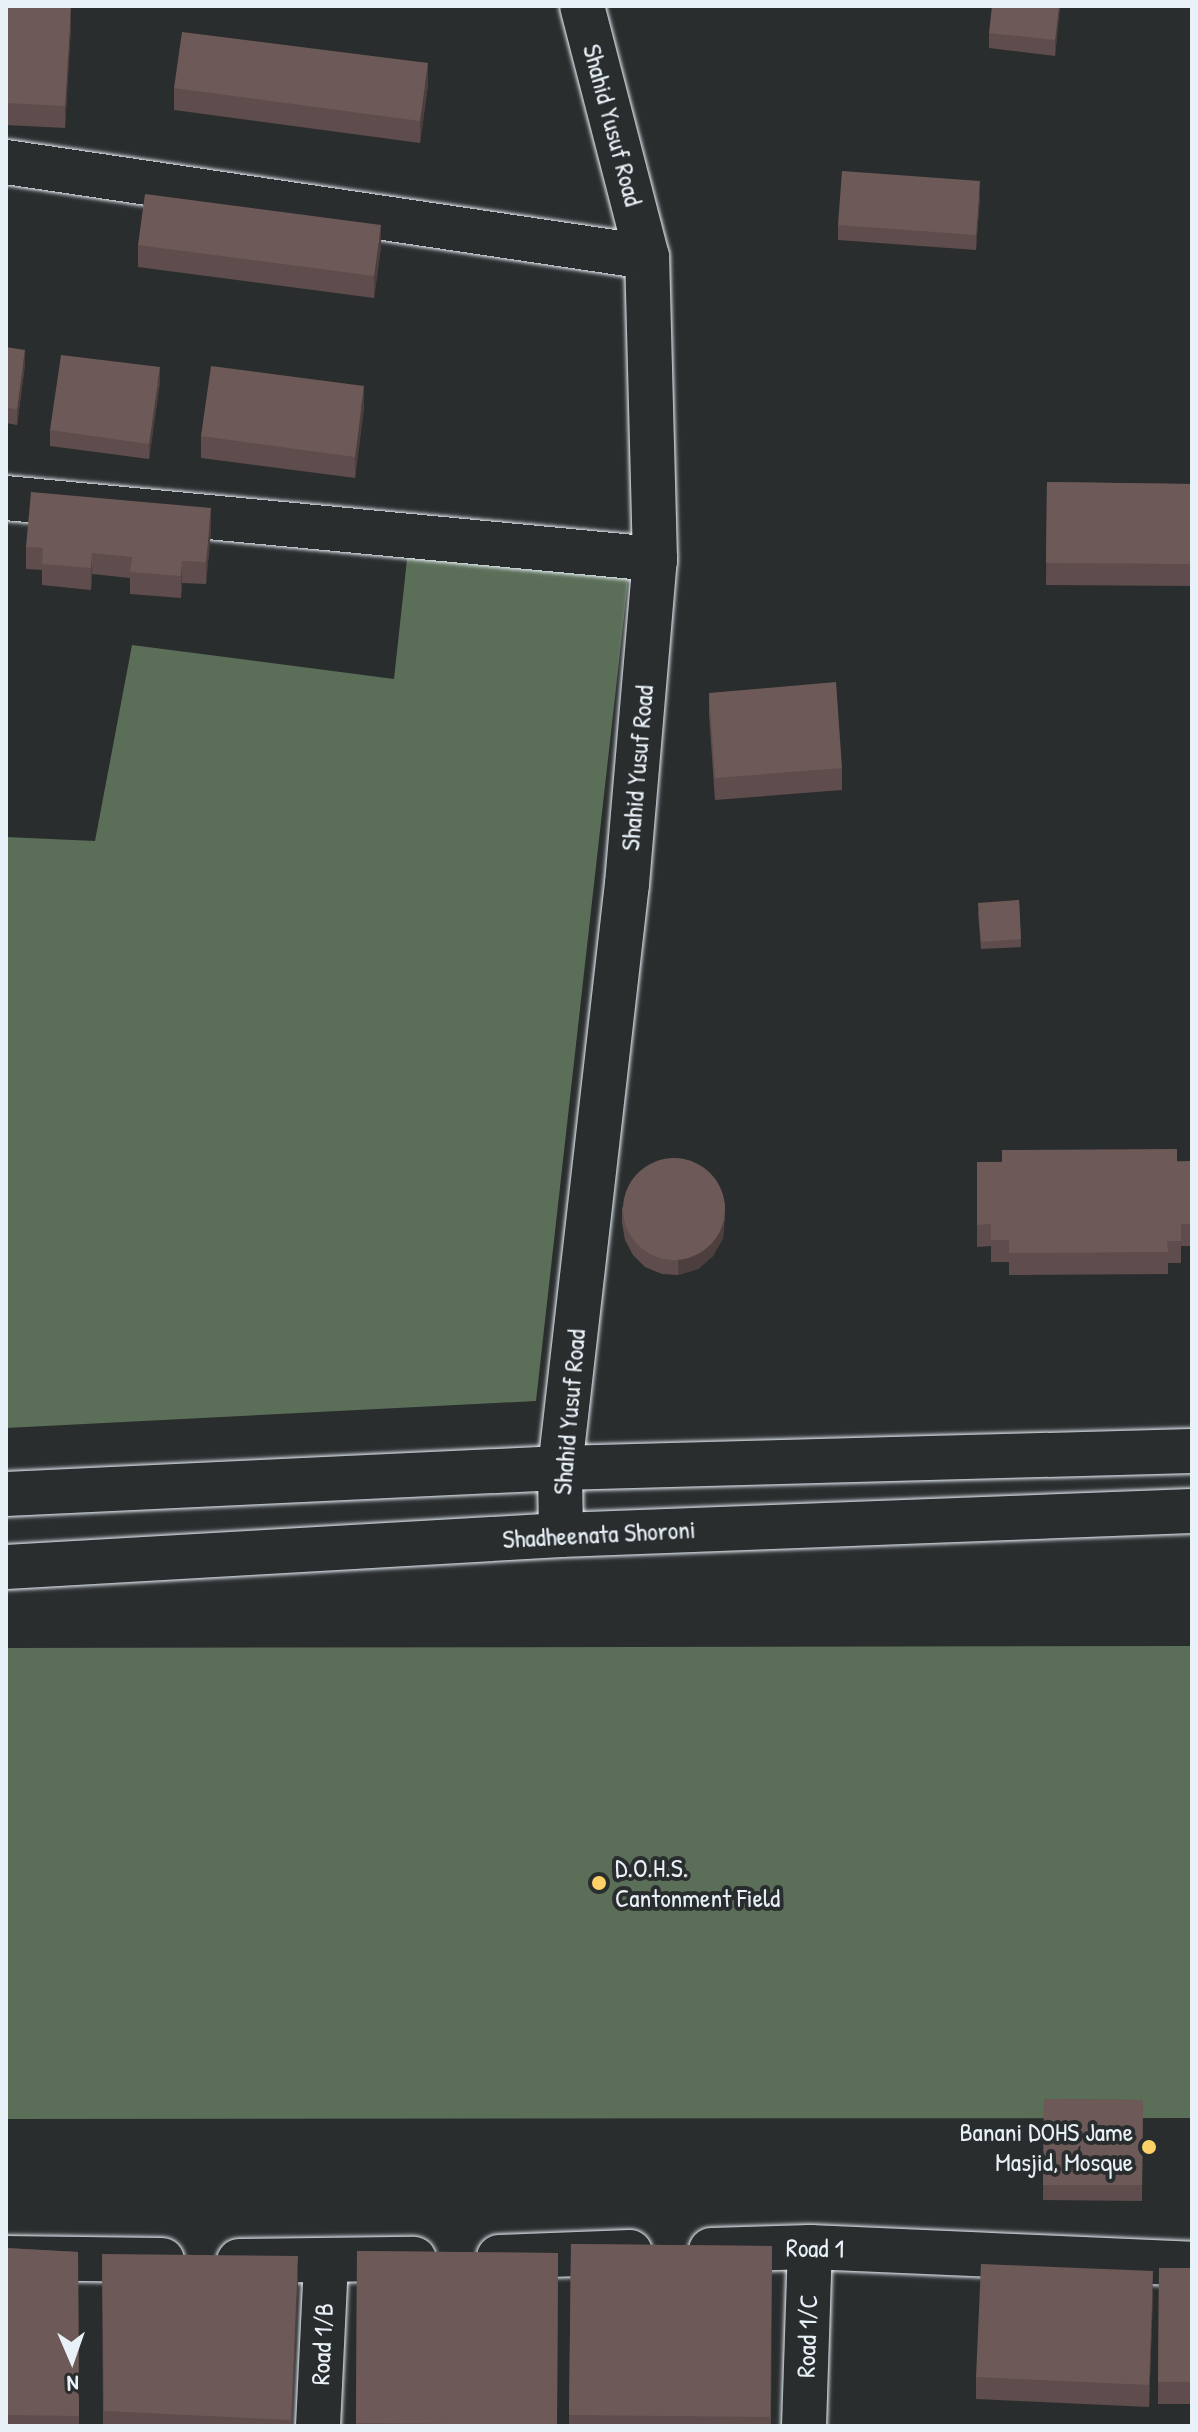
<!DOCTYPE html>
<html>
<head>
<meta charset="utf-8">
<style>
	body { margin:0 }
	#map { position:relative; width:1198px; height:2432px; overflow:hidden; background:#2a2d2e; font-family:"Patrick Hand",sans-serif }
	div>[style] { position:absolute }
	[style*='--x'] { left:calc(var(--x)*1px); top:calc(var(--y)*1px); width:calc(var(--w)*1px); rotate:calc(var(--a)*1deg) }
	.green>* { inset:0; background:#5b6e58 }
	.roads { filter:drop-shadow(0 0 2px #e8f1f8) drop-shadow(0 0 2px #e8f1f8) }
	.street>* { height:44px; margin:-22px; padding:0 22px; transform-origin:22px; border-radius:22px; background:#2a2d2e }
	.primary>* { height:44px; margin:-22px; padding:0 22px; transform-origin:22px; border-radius:22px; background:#2a2d2e }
	.wall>* { inset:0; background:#5e4d4c }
	.shaded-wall>* { inset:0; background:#4c3f3e }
	.building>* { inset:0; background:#6d5a58 }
	.round { border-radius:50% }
	.dots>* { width:22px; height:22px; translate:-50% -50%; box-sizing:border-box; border:4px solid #2a2d2e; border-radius:50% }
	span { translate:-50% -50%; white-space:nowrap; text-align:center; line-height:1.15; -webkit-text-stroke:8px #2a2d2e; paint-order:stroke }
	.street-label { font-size:26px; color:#e8f1f8 }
	.poi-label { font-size:26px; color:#e8f1f8 }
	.left { translate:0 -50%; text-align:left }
	.right { translate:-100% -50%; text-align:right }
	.frame { position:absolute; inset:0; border:8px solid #e8f1f8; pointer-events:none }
	.north { position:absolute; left:32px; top:2320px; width:80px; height:80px; -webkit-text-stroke:6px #2a2d2e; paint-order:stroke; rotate:178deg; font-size:22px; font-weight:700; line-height:32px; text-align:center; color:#e8f1f8 }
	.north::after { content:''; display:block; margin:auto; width:28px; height:36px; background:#e8f1f8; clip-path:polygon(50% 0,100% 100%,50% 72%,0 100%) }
</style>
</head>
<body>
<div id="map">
	<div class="green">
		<div style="clip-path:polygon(409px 541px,630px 563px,536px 1401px,6px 1428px,6px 837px,95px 841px,132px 645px,394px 679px)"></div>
		<div style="clip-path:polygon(1192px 1646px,1192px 2118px,6px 2119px,6px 1648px)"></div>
	</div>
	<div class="roads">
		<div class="street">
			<div style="--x:6;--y:162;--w:648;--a:8.43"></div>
			<div style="--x:6;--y:498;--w:652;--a:5.37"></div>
			<div style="--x:561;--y:1535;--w:67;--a:-90.9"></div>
			<div style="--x:560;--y:1468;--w:588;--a:-83.46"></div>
			<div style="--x:627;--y:884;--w:326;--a:-85.1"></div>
			<div style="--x:655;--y:559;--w:302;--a:-91.5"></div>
			<div style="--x:647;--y:257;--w:259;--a:-104.5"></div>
			<div style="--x:711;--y:2250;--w:99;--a:-1.7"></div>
			<div style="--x:810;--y:2247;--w:382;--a:2.5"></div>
			<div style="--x:499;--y:2257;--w:131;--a:-2.2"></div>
			<div style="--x:6;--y:2258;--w:156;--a:0.7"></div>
			<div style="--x:239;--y:2261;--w:175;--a:-0.7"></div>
			<div style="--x:318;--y:2426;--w:164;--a:-87.2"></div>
			<div style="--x:804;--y:2426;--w:179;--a:-88.1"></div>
		</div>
		<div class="primary">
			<div style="--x:6;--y:1494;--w:555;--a:-2.69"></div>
			<div style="--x:560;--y:1468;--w:632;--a:-1.54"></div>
			<div style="--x:6;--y:1567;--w:556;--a:-3.3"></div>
			<div style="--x:561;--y:1535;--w:631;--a:-2.18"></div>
		</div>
	</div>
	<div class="wall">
		<div style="clip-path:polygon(6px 6px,71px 26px,65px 128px,6px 125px)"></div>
		<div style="clip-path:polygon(1060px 6px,1055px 56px,989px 48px,989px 33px)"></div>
		<div style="clip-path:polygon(428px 85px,420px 143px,174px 110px,174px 88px)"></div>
		<div style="clip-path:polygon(980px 196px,976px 250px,838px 240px,838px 225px)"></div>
		<div style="clip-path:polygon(138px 245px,381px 247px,374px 298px,138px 267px)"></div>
		<div style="clip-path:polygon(6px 347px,25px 365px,17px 425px,6px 423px)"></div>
		<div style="clip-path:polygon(160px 382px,149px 459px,50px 446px,50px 430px)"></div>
		<div style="clip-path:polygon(364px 408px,355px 478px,201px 458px,201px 436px)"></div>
		<div style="clip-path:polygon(1047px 482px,1192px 484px,1192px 586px,1046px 585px)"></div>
		<div style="clip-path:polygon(211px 530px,206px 584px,182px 583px,181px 598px,130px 594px,130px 578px,92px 574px,91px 590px,42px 585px,42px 570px,26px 569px,26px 547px)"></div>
		<div style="clip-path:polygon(709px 693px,842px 768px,842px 790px,715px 800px,709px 714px)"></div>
		<div style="clip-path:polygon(1019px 900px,1021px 947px,981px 949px,978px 911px)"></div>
		<div style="clip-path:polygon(1192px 1161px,1192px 1246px,1181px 1246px,1181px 1263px,1168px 1263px,1168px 1274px,1009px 1275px,1009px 1262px,991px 1262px,991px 1246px,977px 1247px,977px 1162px)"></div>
		<div style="clip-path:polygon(622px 1207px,725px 1217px,723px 1238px,713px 1256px,698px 1269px,678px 1275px,662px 1274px,645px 1267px,633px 1255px,625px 1240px,622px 1223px)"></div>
		<div style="clip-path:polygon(1044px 2099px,1143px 2100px,1142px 2201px,1043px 2200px)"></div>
		<div style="clip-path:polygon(571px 2244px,772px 2246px,771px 2426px,569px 2426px)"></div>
		<div style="clip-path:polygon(6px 2248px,78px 2252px,79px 2426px,6px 2426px)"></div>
		<div style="clip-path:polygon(357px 2251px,558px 2253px,557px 2426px,356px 2426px)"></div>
		<div style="clip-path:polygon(102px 2254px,298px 2284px,292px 2426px,103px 2426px)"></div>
		<div style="clip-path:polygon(1159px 2268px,1192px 2268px,1192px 2404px,1158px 2404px)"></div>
		<div style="clip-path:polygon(1153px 2293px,1149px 2407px,976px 2399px,976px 2377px)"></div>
	</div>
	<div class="shaded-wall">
		<div style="clip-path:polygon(71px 6px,71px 26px,65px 128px,65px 106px)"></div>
		<div style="clip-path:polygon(1059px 6px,1060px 6px,1055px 56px,1055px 40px)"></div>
		<div style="clip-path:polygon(428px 63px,428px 85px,420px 143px,420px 121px)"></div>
		<div style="clip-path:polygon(980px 181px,980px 196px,976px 250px,976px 235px)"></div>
		<div style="clip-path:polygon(381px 225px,381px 247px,374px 298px,374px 276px)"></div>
		<div style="clip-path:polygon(25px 350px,25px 365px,17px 425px,17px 409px)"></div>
		<div style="clip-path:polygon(160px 367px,160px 382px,149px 459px,149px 444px)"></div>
		<div style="clip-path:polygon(364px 386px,364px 408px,355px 478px,355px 457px)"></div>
		<div style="clip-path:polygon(211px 508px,211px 530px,206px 584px,206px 562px)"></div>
		<div style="clip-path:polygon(92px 553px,92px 574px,91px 590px,91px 568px)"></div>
		<div style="clip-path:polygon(182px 561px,182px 583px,181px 598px,181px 576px)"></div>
		<div style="clip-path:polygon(725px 1202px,723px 1238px,713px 1256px,698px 1269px,678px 1275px,678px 1259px)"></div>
		<div style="clip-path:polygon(298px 2256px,298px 2284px,291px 2426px)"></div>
		<div style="clip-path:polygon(1153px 2271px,1153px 2293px,1149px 2407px,1149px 2385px)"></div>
	</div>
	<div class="building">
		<div style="clip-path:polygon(6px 6px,71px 6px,65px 106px,6px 103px)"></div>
		<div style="clip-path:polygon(992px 6px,1059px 6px,1055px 40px,989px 33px)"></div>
		<div style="clip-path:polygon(182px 32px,428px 63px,420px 121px,174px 88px)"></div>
		<div style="clip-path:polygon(842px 171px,980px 181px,976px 235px,838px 225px)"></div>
		<div style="clip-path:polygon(145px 194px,381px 225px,374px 276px,138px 245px)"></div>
		<div style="clip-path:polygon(6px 347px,25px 350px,17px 409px,6px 408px)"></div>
		<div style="clip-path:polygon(61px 355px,160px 367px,149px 444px,50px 430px)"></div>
		<div style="clip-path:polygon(211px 366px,364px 386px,355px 457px,201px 436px)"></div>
		<div style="clip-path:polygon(1047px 482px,1192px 484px,1192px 564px,1046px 563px)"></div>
		<div style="clip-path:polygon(31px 492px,211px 508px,206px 562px,182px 561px,181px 576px,130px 572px,132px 557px,92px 553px,91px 568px,42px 564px,43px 548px,26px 547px)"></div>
		<div style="clip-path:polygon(836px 682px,842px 768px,715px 778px,709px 693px)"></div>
		<div style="clip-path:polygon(1019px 900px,1021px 939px,981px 942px,978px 903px)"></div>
		<div style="clip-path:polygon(1177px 1149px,1177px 1162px,1192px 1161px,1192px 1224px,1181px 1224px,1181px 1241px,1167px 1241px,1168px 1252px,1009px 1253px,1009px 1240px,991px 1240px,991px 1224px,977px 1225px,977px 1162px,1002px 1162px,1002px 1150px)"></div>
		<div class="round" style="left:623px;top:1158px;width:102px;height:102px"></div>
		<div style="clip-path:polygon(1044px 2099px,1143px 2100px,1142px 2185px,1043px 2185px)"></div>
		<div style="clip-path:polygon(571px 2244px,772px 2246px,770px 2417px,569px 2415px)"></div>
		<div style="clip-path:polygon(6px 2248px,78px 2252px,79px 2416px,6px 2415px)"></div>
		<div style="clip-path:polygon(357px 2251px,558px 2253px,557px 2425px,356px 2423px)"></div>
		<div style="clip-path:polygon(102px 2254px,298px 2256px,291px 2420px,104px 2411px)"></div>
		<div style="clip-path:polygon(981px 2264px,1153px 2271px,1149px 2385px,976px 2377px)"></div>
		<div style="clip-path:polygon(1159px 2268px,1192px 2268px,1192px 2382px,1158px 2382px)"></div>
	</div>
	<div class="dots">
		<div style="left:599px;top:1883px;background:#ffd166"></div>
		<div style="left:1149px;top:2147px;background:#ffd166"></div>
	</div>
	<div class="street-label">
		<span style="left:613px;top:125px;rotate:75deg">Shahid Yusuf Road</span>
		<span style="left:637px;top:768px;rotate:-85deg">Shahid Yusuf Road</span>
		<span style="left:569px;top:1412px;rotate:-85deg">Shahid Yusuf Road</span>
		<span style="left:599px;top:1534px;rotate:-3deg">Shadheenata Shoroni</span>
		<span style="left:815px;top:2248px;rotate:1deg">Road 1</span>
		<span style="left:807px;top:2336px;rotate:-88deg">Road 1/C</span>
		<span style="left:322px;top:2344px;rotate:-87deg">Road 1/B</span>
	</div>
	<div class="poi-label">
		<span class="left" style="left:615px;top:1883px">D.O.H.S.<br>Cantonment Field</span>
		<span class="right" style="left:1133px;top:2147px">Banani DOHS Jame<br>Masjid, Mosque</span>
	</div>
	<div class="frame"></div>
	<div class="north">N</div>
</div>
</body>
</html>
